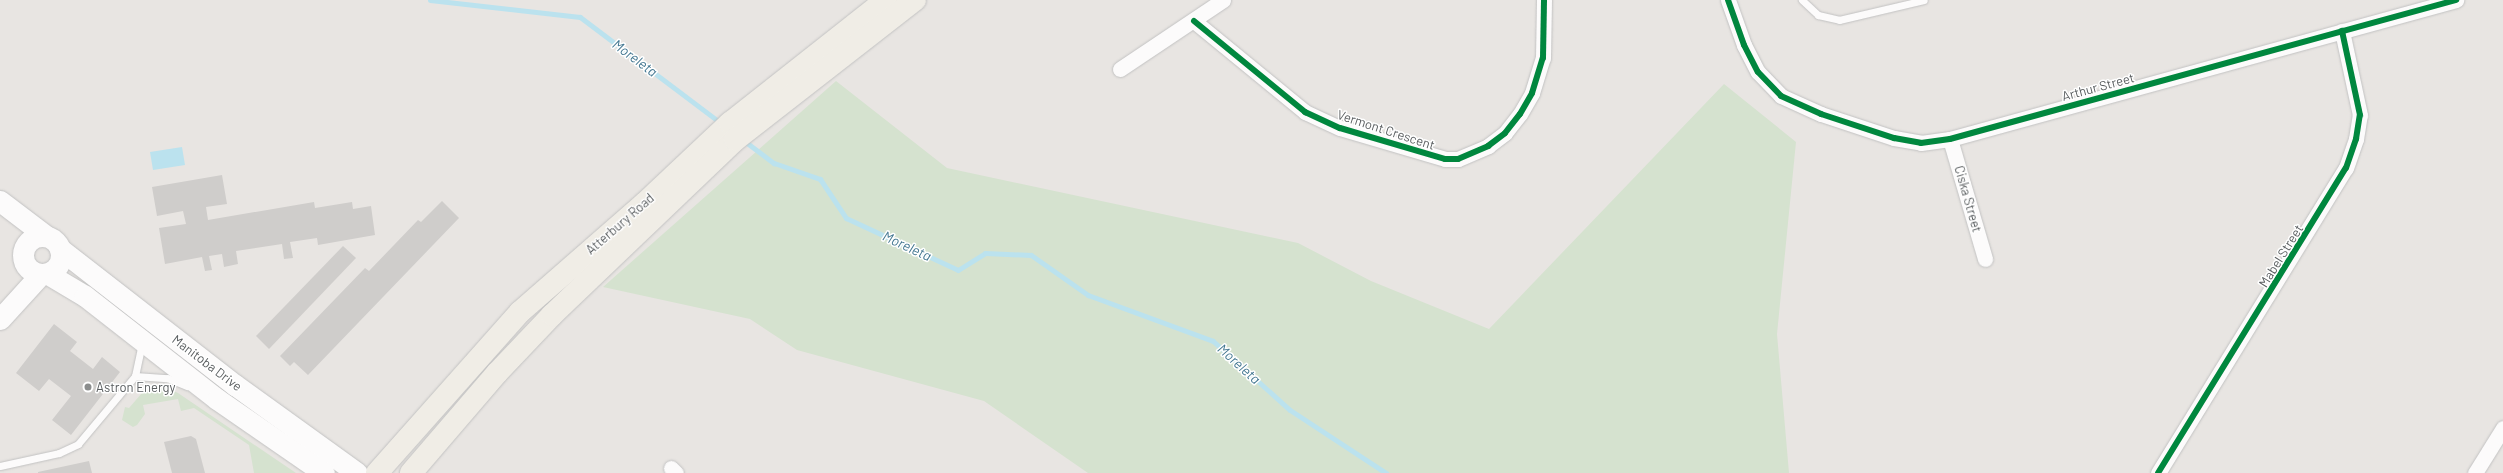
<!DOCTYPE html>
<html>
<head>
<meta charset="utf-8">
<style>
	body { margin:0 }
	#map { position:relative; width:2503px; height:473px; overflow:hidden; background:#e8e5e2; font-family:Barlow,sans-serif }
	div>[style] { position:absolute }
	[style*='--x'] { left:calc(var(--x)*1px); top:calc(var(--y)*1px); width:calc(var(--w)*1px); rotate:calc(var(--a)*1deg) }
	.green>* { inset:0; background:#d5e2cf }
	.water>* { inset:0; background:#bbe2ee }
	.stream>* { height:5px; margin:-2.5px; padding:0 2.5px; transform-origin:2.5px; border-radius:2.5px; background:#bbe2ee }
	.building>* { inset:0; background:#cfcdcb }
	.roads { filter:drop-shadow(0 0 1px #c2c2c2) drop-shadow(0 0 1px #c2c2c2) }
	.lane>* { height:7px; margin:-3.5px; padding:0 3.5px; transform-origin:3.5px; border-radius:3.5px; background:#fcfbfb }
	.street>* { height:15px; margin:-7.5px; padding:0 7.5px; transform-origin:7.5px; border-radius:7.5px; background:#fcfbfb }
	.secondary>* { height:21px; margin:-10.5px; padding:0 10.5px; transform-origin:10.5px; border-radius:10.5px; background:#fcfbfb }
	.secondary>.ring { margin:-10.5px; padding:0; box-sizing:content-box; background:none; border:21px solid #fcfbfb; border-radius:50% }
	.primary>* { height:22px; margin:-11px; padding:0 11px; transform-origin:11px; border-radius:11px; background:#f0ede6 }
	.cycleway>* { height:6px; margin:-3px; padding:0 3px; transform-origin:3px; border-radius:3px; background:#00873e }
	.dots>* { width:11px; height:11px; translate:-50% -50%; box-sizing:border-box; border:2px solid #fff; border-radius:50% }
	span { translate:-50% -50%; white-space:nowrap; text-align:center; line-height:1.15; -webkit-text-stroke:3px #fff; paint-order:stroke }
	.street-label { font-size:13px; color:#595d5f }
	.poi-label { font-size:13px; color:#595d5f }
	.left { translate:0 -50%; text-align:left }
	.water-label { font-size:14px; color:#437791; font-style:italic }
</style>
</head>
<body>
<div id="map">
	<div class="green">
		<div style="clip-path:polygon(836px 81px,947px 168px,1298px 243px,1371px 281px,1489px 329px,1724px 84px,1796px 142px,1777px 334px,1789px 473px,1088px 473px,984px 401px,797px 350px,750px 319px,603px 287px)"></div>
		<div style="clip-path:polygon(152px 386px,162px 386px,178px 393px,296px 473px,254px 473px,249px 445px,194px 408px,181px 411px,178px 399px,143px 405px,145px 414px,137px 425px,133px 427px,122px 420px,125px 407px,129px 408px,142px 393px)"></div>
	</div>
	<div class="water">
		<div style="clip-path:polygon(182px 147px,185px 165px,153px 170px,150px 152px)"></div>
	</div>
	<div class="stream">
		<div style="--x:430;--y:0;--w:151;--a:6.5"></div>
		<div style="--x:580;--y:17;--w:178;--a:37"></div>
		<div style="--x:743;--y:140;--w:39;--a:37"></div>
		<div style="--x:774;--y:163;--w:49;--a:19.2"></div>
		<div style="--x:820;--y:179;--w:47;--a:56.3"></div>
		<div style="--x:846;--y:218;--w:123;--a:24.9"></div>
		<div style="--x:958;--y:270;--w:32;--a:-32"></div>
		<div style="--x:985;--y:253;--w:46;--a:2.5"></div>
		<div style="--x:1031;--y:255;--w:70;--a:35.1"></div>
		<div style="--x:1088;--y:295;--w:133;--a:20.2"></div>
		<div style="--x:1213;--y:341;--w:103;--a:41.9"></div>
		<div style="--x:1290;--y:410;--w:115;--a:33.3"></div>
	</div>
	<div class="building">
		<div style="clip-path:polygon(222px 175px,227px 204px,206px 207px,208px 220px,314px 202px,315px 208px,352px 202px,353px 209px,371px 206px,375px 235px,318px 245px,317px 238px,290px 242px,293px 258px,284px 259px,282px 244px,236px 251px,238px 264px,224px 267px,222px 254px,209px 256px,212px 270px,205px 271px,202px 257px,165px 264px,159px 228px,186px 224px,183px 211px,157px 216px,152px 187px)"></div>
		<div style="clip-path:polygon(442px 201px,459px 218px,308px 375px,294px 362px,290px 366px,280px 356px,365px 268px,369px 271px,418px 220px,421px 222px)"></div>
		<div style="clip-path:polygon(343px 246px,356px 258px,269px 349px,256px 336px)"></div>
		<div style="clip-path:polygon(54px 324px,77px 342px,70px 351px,93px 369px,102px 357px,120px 372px,71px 435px,52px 420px,71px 396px,49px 379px,39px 391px,16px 373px)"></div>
		<div style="clip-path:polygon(191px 436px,196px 439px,205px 473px,172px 473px,164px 442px)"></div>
		<div style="clip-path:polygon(89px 461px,92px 473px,38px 473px,38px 472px)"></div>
	</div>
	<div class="roads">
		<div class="lane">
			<div style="--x:1802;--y:0;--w:22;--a:43"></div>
			<div style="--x:1818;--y:15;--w:22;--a:13"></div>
			<div style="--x:1839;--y:20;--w:87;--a:-13.2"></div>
			<div style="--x:135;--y:376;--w:32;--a:4"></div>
			<div style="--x:167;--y:378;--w:22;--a:22"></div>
			<div style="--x:0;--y:466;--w:60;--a:-12.4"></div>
			<div style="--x:59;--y:453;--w:21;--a:-25"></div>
			<div style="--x:78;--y:444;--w:89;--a:-50"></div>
			<div style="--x:135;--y:376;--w:33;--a:-78"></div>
		</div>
		<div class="street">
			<div style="--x:1728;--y:0;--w:48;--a:70.4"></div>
			<div style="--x:1744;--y:45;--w:30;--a:63"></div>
			<div style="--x:1758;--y:72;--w:33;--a:46"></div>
			<div style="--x:1781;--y:96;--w:44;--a:24.2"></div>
			<div style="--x:1821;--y:114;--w:77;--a:18.2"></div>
			<div style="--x:1894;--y:138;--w:27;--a:10"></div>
			<div style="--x:1921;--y:143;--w:29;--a:-8"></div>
			<div style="--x:1950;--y:139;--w:525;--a:-15.36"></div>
			<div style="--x:1194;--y:21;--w:144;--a:39.3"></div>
			<div style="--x:1305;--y:112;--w:38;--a:25"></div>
			<div style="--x:1340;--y:128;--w:109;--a:16.4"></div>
			<div style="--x:1445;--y:159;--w:13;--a:0"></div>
			<div style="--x:1458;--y:159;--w:33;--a:-23"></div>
			<div style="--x:1488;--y:146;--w:21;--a:-37"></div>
			<div style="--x:1505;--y:133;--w:24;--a:-52"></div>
			<div style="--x:1520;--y:114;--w:24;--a:-60"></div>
			<div style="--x:1532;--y:93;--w:37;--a:-73"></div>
			<div style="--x:1543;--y:58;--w:58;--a:-89"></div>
			<div style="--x:1120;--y:69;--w:124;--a:-33.8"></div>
			<div style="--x:1950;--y:139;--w:125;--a:73.7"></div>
			<div style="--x:671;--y:468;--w:7;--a:45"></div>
			<div style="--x:2158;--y:473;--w:358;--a:-58.4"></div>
			<div style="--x:2346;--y:168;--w:31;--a:-71"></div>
			<div style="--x:2356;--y:139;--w:24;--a:-81"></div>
			<div style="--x:2360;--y:115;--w:86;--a:-102.1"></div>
			<div style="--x:2475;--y:473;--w:53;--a:-58.1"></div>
		</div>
		<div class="secondary">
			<div style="--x:0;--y:201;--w:58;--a:37.3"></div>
			<div class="ring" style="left:23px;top:236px;width:17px;height:17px"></div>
			<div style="--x:60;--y:249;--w:222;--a:37.9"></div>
			<div style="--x:235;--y:385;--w:150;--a:35.8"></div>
			<div style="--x:48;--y:274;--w:43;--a:30.7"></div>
			<div style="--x:85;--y:296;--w:167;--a:38"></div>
			<div style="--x:217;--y:399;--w:130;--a:34.7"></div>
			<div style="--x:0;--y:319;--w:61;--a:-47.7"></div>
		</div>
		<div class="primary">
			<div style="--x:377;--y:473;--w:215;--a:-48.4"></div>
			<div style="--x:520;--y:312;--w:166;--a:-41.1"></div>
			<div style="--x:645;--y:203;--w:117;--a:-43.3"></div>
			<div style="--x:730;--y:123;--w:199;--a:-38.3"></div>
			<div style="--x:411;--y:473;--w:132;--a:-49.3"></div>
			<div style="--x:497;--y:373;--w:80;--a:-46.5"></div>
			<div style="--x:552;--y:315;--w:253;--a:-43.7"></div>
			<div style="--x:735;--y:140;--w:228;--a:-37.9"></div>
		</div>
	</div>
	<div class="cycleway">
		<div style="--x:1728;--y:0;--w:48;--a:70.4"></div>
		<div style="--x:1744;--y:45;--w:30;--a:63"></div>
		<div style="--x:1758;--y:72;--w:33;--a:46"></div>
		<div style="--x:1781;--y:96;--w:44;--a:24.2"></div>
		<div style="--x:1821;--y:114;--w:77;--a:18.2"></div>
		<div style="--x:1894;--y:138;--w:27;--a:10"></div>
		<div style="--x:1921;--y:143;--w:29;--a:-8"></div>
		<div style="--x:1950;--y:139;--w:525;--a:-15.36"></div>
		<div style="--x:1194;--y:21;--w:144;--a:39.3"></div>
		<div style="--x:1305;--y:112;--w:38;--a:25"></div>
		<div style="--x:1340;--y:128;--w:109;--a:16.4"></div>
		<div style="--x:1445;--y:159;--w:13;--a:0"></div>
		<div style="--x:1458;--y:159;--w:33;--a:-23"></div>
		<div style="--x:1488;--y:146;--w:21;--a:-37"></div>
		<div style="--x:1505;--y:133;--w:24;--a:-52"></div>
		<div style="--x:1520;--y:114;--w:24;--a:-60"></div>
		<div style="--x:1532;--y:93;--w:37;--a:-73"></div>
		<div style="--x:1543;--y:58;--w:58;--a:-89"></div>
		<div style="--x:2158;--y:473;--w:358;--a:-58.4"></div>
		<div style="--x:2346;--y:168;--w:31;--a:-71"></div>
		<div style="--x:2356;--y:139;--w:24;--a:-81"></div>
		<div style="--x:2360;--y:115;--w:86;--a:-102.1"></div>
	</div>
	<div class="dots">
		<div style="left:88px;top:387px;background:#8b8d8d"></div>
	</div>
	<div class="street-label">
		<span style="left:2098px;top:87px;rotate:-15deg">Arthur Street</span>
		<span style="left:1386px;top:130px;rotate:18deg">Vermont Crescent</span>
		<span style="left:1968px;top:199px;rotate:74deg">Ciska Street</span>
		<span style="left:620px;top:224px;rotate:-41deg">Atterbury Road</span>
		<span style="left:2281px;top:256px;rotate:-58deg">Mabel Street</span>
		<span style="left:207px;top:363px;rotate:37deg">Manitoba Drive</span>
	</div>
	<div class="poi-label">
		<span class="left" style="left:96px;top:387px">Astron Energy</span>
	</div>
	<div class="water-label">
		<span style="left:635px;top:58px;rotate:37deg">Moreleta</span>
		<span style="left:907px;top:246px;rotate:25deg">Moreleta</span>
		<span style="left:1239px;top:364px;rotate:42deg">Moreleta</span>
	</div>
</div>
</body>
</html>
